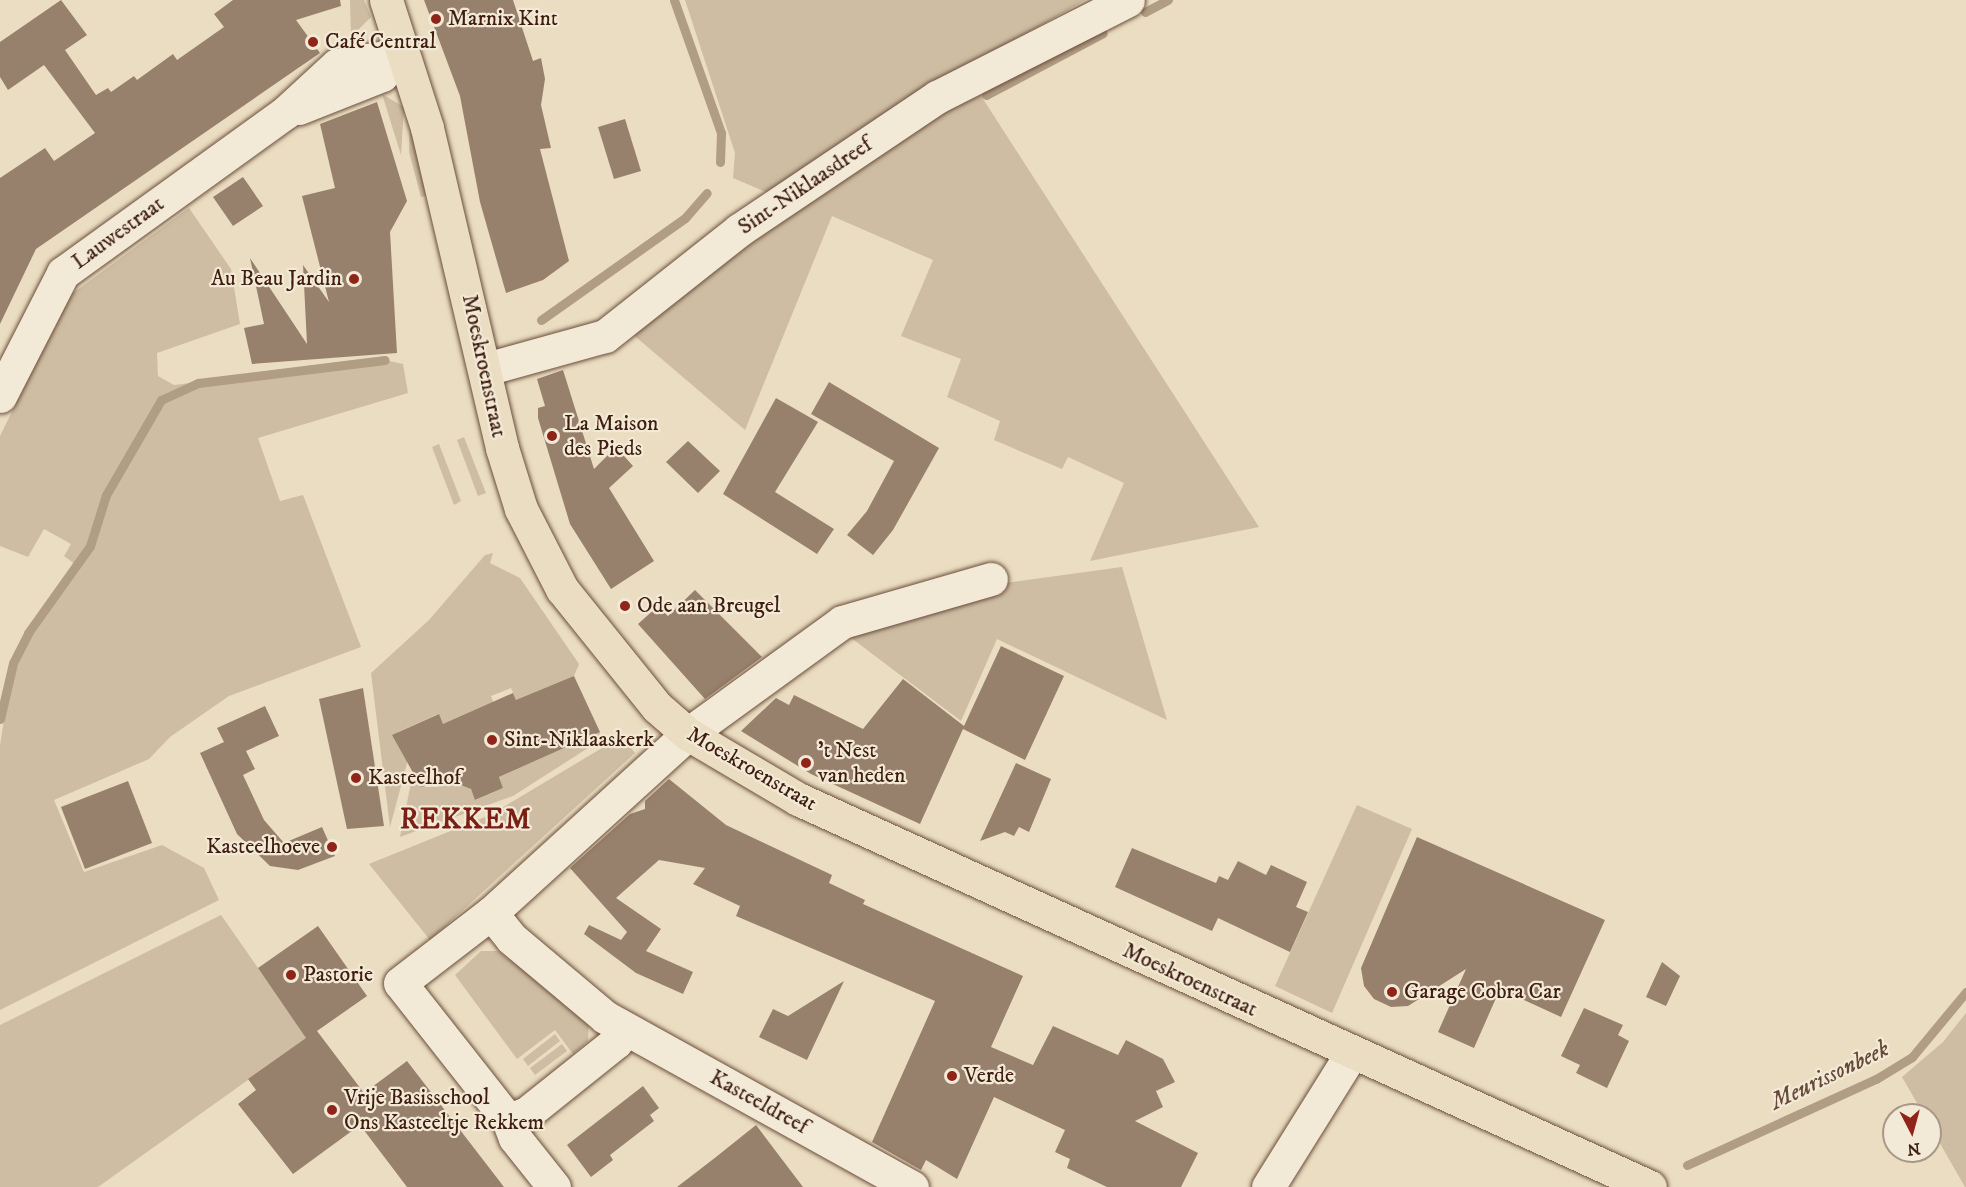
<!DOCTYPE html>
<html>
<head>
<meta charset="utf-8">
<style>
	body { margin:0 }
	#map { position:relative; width:1966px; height:1187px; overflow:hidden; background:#ebddc1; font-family:"IM FELL DW Pica",serif }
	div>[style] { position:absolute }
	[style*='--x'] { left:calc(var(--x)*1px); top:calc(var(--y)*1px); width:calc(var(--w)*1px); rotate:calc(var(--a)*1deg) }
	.green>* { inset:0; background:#cebda3 }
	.stream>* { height:9px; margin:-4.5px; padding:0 4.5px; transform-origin:4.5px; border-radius:4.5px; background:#b19c84 }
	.building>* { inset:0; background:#98816c }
	.roads { filter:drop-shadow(0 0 2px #6a4e3c) drop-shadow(0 0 2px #6a4e3c) }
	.minor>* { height:33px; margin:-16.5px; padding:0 16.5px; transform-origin:16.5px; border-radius:16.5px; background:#f2e9d7 }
	.major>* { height:33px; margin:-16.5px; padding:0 16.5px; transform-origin:16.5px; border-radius:16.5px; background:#ebddc1 }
	.dots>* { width:16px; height:16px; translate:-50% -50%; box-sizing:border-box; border:3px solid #f2e9d7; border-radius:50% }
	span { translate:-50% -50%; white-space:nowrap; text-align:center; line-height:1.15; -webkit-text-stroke:4.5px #f2e9d7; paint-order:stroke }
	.poi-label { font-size:22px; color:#3f1e0f }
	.left { translate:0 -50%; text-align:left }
	.right { translate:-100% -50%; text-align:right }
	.street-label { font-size:22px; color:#3f1e0f }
	.water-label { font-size:24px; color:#674a38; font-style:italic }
	.district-label { font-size:28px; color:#7a1f14; font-weight:700; letter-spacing:1.5px }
	.north { position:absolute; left:1882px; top:1103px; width:60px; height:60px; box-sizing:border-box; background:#f2e9d7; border:2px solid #aa9887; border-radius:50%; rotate:174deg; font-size:16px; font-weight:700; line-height:24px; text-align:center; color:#3f1e0f }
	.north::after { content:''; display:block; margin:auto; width:21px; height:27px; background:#8f2418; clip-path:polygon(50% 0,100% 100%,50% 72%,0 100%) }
</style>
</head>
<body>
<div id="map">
	<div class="green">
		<div style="clip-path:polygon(350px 0,364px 0,371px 17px,351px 37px)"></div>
		<div style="clip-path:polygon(685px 0,1085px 0,962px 70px,766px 192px,733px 178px,735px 153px)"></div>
		<div style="clip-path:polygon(979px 91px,985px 102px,1259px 527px,1090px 561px,1124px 483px,1068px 457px,1062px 469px,994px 440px,1000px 421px,947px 397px,961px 359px,901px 336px,933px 260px,832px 216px,745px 430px,630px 332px,877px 152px)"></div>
		<div style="clip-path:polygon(382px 94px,404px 107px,401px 155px)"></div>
		<div style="clip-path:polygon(410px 124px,430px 195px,421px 197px,409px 152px)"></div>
		<div style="clip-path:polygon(189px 208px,231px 269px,240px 324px,157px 353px,158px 376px,174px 385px,385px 360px,403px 364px,408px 393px,258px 438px,280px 501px,303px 495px,361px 647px,229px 696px,170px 737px,149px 759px,54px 800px,84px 872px,162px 845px,204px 868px,219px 900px,0 1010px,0 745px,9px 689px,27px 640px,80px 568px,64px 556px,71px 544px,44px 529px,28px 557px,0 546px,0 436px,69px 296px)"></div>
		<div style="clip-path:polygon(464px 437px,486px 493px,478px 496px,457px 440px)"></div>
		<div style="clip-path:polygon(439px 444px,461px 501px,454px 505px,432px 447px)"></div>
		<div style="clip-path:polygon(493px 553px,490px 563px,520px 578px,579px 664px,574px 676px,517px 702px,511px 688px,491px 696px,497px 711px,443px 724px,438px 714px,398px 732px,409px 756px,390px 827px,371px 673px,429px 620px,485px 555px)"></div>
		<div style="clip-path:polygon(1122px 567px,1167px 720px,997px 639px,961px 721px,846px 634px,1005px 583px)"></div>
		<div style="clip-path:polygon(600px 732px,599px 741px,513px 796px,400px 837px,413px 773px,421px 787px,437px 787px,456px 779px,463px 786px,468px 783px,476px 800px,503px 788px,499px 777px)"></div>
		<div style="clip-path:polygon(617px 739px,625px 740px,635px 753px,430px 940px,369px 864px,490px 815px)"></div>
		<div style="clip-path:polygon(1357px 805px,1412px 829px,1332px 1013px,1275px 986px)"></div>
		<div style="clip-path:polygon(221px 915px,307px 1038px,98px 1187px,0 1187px,0 1025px)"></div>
		<div style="clip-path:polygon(481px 951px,498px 951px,589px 1019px,588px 1041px,573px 1054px,555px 1030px,517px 1059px,455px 975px)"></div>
		<div style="clip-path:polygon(1966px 1013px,1966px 1187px,1965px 1187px,1930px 1126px,1930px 1115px,1924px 1115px,1902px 1077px,1943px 1042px)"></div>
		<div style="clip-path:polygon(555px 1034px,560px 1041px,528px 1066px,523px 1059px)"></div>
		<div style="clip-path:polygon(562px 1044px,567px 1051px,535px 1075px,530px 1068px)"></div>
	</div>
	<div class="stream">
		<div style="--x:674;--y:0;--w:141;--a:70.5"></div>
		<div style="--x:721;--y:133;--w:29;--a:92"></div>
		<div style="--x:1145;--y:12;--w:26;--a:-28"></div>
		<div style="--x:986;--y:95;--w:132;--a:-27.9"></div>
		<div style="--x:541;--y:320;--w:176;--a:-35.3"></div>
		<div style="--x:685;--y:218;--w:33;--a:-49"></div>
		<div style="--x:0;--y:719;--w:57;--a:-76.9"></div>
		<div style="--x:13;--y:663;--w:34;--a:-63"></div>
		<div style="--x:28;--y:633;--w:107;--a:-54.5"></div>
		<div style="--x:90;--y:546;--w:53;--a:-72.6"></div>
		<div style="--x:106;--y:495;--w:110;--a:-59.9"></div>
		<div style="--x:161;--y:400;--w:41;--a:-24.7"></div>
		<div style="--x:198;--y:383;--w:188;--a:-7"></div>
		<div style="--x:1687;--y:1165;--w:208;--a:-24.5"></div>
		<div style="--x:1876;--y:1079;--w:42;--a:-31.4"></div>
		<div style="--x:1912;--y:1057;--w:85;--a:-50.3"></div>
	</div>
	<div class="building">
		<div style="clip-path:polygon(61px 0,87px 35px,65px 50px,96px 95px,108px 88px,111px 92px,134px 76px,137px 80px,173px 54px,177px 60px,224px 27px,214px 14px,233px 0,340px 0,341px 6px,296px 20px,320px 53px,36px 249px,0 324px,0 178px,45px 148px,54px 161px,95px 133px,44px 65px,8px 90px,0 77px,0 42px)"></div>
		<div style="clip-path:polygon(424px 0,513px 0,533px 61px,541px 58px,545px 79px,541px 105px,551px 148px,540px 149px,569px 261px,543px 280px,506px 293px,480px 202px,460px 96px)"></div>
		<div style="clip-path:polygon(377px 102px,407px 201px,390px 232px,397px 353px,252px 364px,244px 328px,264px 324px,250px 258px,307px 344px,303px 265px,329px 302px,302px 196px,335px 188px,320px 124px)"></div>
		<div style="clip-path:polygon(625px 119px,641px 171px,614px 179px,598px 127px)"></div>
		<div style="clip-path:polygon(243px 177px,263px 206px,233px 226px,213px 197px)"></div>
		<div style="clip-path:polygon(563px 370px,594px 469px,616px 447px,633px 466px,609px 488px,654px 561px,611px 589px,570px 524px,538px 418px,538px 408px,545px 406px,537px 379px)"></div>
		<div style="clip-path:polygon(829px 382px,939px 448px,893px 530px,873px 555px,847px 535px,867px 511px,894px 461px,811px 414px)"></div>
		<div style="clip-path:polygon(776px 398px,818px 422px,775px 492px,834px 529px,817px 554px,723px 494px)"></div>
		<div style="clip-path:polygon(688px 441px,720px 471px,698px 493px,666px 462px)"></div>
		<div style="clip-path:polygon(695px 590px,762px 657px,705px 699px,638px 624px,658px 606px,668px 616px)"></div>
		<div style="clip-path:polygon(1001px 646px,1064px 676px,1025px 760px,963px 729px,920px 824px,811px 774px,741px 731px,776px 698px,789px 705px,794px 695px,863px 729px,903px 679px,964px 726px)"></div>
		<div style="clip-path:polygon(574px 676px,600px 732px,499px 777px,503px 788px,475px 800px,471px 789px,451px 781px,421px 787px,392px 735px,439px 714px,443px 724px,513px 693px,516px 700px)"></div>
		<div style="clip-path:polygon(363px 688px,384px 826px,347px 829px,319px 699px)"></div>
		<div style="clip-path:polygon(265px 706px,279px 736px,246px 751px,255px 769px,243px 775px,264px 820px,284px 843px,322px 827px,335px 856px,298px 870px,270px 866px,237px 834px,200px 753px,224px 742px,217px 728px)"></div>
		<div style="clip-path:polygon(1016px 763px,1051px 779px,1029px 832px,1019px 827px,1014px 836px,1005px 832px,980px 841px)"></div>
		<div style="clip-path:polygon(669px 779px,726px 825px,832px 875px,829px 883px,865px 900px,863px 904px,1023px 976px,991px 1047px,1033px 1065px,1053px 1026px,1118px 1055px,1126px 1040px,1163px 1059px,1175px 1082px,1156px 1091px,1163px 1107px,1135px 1121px,1198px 1153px,1181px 1187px,1107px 1187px,1067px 1168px,1070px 1159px,1055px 1152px,1065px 1130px,994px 1097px,957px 1179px,926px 1160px,921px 1170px,872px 1142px,935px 1001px,736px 916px,740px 906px,693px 884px,705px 868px,659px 860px,616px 898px,661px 929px,646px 951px,693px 972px,683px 994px,636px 973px,584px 934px,589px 925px,621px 940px,627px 932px,570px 868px,630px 814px,645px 809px,645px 801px)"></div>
		<div style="clip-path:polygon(128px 781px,152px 843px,85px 869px,61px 807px)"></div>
		<div style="clip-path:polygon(1417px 837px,1605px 920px,1561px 1017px,1500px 989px,1474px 1048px,1438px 1032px,1466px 969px,1408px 1006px,1391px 1007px,1374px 999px,1364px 986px,1361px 968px)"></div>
		<div style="clip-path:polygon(1132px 848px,1216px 883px,1219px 876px,1228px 880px,1238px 861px,1266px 875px,1271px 865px,1307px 882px,1296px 907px,1308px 912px,1290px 952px,1218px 918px,1212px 931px,1115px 887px)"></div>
		<div style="clip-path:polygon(318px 926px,367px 996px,317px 1031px,364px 1093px,407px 1061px,504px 1187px,407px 1187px,360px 1125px,293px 1174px,238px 1104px,256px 1090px,248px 1079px,306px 1038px,258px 968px)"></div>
		<div style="clip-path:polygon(1662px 962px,1680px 976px,1666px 1006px,1646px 997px)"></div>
		<div style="clip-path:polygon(844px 981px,807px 1060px,759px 1037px,773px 1009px,788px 1016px)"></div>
		<div style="clip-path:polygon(1584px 1008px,1623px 1025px,1618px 1035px,1629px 1041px,1607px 1088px,1576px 1073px,1580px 1065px,1561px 1056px)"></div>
		<div style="clip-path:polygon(643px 1086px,659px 1108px,650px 1115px,654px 1121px,610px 1155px,613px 1160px,591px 1177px,567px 1145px)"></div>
		<div style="clip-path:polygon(756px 1125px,803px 1187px,677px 1187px,716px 1157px)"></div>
	</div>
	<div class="roads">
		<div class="minor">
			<div style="--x:299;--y:108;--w:89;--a:-21.7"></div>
			<div style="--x:382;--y:75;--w:24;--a:-62"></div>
			<div style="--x:486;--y:369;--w:123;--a:-15.5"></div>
			<div style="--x:605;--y:336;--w:171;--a:-38.3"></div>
			<div style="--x:739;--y:230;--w:239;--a:-33.9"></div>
			<div style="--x:937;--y:97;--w:214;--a:-26.9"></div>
			<div style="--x:0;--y:396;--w:138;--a:-62.9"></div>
			<div style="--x:63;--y:273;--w:275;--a:-35.8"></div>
			<div style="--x:286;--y:112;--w:69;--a:-42.7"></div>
			<div style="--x:337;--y:65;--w:55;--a:-9.5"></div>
			<div style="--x:491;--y:913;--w:32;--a:51"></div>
			<div style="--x:511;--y:938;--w:123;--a:40"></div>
			<div style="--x:605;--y:1017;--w:351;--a:29"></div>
			<div style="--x:508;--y:1120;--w:20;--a:-20"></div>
			<div style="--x:527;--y:1113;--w:114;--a:-38.6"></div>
			<div style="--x:616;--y:1042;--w:16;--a:-60"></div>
			<div style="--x:554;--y:1187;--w:63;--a:-128.5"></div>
			<div style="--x:515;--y:1138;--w:19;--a:-111"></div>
			<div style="--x:508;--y:1120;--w:174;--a:-128.2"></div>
			<div style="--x:400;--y:983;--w:115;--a:-37.6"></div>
			<div style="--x:491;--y:913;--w:266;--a:-42.3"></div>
			<div style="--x:688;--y:734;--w:190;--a:-36"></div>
			<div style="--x:842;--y:622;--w:155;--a:-16.1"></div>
			<div style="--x:1268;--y:1187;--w:157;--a:-58"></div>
		</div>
		<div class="major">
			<div style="--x:386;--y:0;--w:134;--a:72.2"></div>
			<div style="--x:427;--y:128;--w:329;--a:76.8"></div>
			<div style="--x:502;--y:448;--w:64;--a:72.7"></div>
			<div style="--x:521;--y:509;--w:90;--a:62.9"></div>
			<div style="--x:562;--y:589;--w:151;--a:51.2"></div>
			<div style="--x:657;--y:707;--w:41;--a:41.1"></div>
			<div style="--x:688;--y:734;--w:128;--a:30.6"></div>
			<div style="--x:798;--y:799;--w:936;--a:24.48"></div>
		</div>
	</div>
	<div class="dots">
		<div style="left:436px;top:19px;background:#8f2418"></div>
		<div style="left:313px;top:42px;background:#8f2418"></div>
		<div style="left:354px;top:279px;background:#8f2418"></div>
		<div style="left:552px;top:436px;background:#8f2418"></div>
		<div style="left:625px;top:606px;background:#8f2418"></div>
		<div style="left:492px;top:740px;background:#8f2418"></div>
		<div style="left:806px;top:763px;background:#8f2418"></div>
		<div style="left:356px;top:778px;background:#8f2418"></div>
		<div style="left:332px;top:847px;background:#8f2418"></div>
		<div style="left:291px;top:975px;background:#8f2418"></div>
		<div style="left:1392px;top:992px;background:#8f2418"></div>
		<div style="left:952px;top:1076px;background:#8f2418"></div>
		<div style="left:332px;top:1110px;background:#8f2418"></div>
	</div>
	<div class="poi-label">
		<span class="left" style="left:448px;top:19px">Marnix Kint</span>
		<span class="left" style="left:325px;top:42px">Café Central</span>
		<span class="right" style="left:342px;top:279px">Au Beau Jardin</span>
		<span class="left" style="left:564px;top:436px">La Maison<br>des Pieds</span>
		<span class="left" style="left:637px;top:606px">Ode aan Breugel</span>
		<span class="left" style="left:504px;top:740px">Sint-Niklaaskerk</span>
		<span class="left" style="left:818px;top:763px">'t Nest<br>van heden</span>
		<span class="left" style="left:368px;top:778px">Kasteelhof</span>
		<span class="right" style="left:320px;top:847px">Kasteelhoeve</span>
		<span class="left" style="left:303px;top:975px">Pastorie</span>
		<span class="left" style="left:1404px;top:992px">Garage Cobra Car</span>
		<span class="left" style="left:964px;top:1076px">Verde</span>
		<span class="left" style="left:344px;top:1110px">Vrije Basisschool<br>Ons Kasteeltje Rekkem</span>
	</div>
	<div class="street-label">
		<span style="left:805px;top:186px;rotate:-34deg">Sint-Niklaasdreef</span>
		<span style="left:118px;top:233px;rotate:-36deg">Lauwestraat</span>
		<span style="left:484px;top:366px;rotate:78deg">Moeskroenstraat</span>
		<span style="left:752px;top:769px;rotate:30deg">Moeskroenstraat</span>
		<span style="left:1190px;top:980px;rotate:25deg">Moeskroenstraat</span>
		<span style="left:759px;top:1102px;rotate:29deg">Kasteeldreef</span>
	</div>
	<div class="water-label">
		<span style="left:1830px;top:1076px;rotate:-26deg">Meurissonbeek</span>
	</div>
	<div class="district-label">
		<span style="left:466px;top:820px">REKKEM</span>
	</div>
	<div class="north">N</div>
</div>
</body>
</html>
